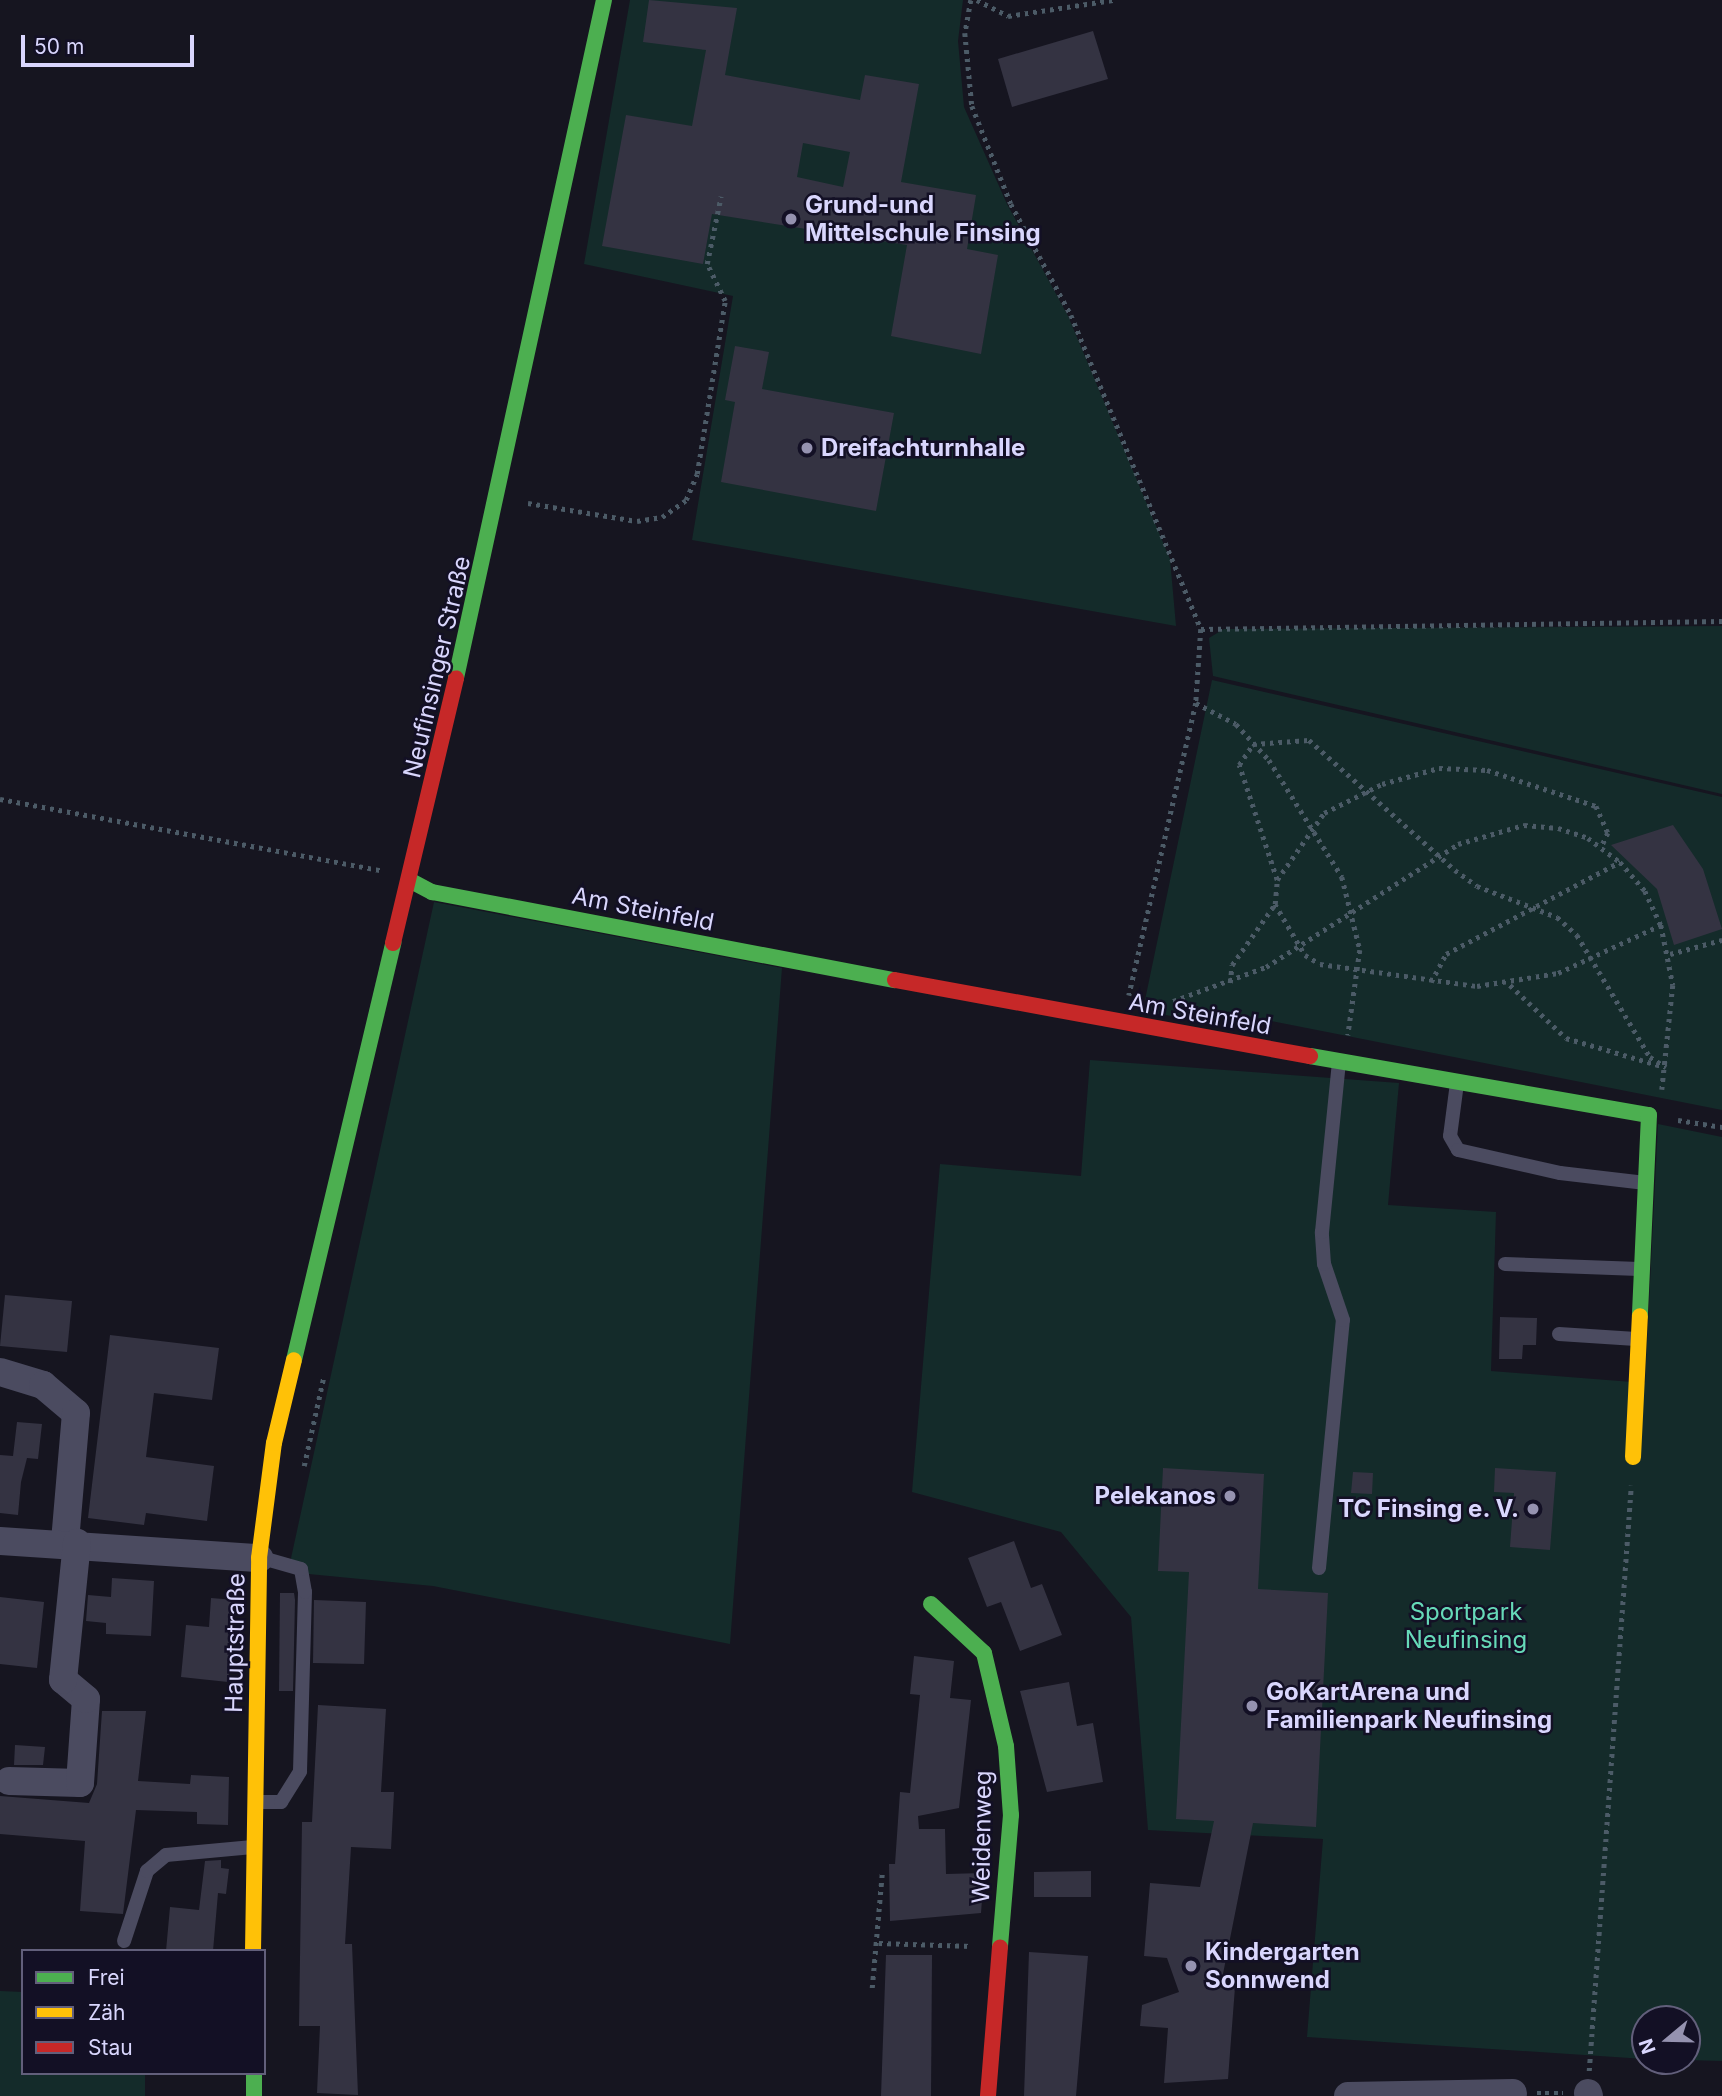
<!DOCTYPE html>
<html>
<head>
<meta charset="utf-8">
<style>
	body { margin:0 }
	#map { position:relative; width:1722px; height:2096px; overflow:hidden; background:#161520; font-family:Inter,sans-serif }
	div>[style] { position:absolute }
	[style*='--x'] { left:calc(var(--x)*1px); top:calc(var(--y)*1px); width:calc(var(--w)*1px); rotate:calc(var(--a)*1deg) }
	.green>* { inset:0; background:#142b2a }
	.building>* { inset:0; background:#343342 }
	.path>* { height:4.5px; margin-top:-2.25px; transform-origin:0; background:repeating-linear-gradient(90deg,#4c5b67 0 3.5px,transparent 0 8.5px) }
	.lane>* { height:14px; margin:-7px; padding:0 7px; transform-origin:7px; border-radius:7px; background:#4b4b60 }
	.street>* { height:28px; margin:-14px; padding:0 14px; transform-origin:14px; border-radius:14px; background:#4b4b60 }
	.fast>* { height:16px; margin:-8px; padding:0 8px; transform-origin:8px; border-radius:8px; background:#4caf50 }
	.slow>* { height:16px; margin:-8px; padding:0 8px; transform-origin:8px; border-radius:8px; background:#ffc107 }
	.jam>* { height:16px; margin:-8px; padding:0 8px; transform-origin:8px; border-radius:8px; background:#c62828 }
	.dots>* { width:19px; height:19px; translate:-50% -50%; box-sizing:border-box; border:4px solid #131025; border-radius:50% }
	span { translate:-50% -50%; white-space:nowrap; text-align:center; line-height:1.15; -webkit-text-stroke:5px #131025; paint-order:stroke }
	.poi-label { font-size:24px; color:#d9d6fd; font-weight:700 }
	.left { translate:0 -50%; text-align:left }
	.right { translate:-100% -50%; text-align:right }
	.street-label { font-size:24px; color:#d9d6fd }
	.park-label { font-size:24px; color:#66d9b8 }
	.legend { position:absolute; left:21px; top:1949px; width:245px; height:126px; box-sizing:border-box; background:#131025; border:2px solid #625f7b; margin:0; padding:9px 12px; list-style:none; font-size:21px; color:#d9d6fd }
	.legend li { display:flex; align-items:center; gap:14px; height:35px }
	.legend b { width:35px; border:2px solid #625f7b }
	.north { position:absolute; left:1631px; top:2005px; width:70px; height:70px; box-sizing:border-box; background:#131025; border:2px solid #625f7b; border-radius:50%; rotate:251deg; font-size:19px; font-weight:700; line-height:28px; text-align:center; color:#d9d6fd }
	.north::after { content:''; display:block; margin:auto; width:24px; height:32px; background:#9592b0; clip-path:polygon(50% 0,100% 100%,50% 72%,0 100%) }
	.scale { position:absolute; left:21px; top:35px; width:173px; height:32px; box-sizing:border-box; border:4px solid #d9d6fd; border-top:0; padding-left:9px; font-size:21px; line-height:24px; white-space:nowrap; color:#d9d6fd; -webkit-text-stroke:5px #131025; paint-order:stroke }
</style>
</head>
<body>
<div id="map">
	<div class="green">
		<div style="clip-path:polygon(630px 0,963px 0,958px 41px,964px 107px,1007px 204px,1068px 316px,1170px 559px,1176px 626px,692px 540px,733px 296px,584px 264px)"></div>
		<div style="clip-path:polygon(1722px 626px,1722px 794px,1213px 676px,1209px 638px,1224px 629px)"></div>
		<div style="clip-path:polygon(1212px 680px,1722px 797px,1722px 1110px,1221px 1011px,1218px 1023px,1152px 1013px,1145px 1000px)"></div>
		<div style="clip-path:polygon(434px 902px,782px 968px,730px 1644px,433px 1586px,288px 1572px)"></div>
		<div style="clip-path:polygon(1090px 1060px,1399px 1083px,1388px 1205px,1496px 1212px,1491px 1371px,1645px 1383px,1658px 1124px,1722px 1137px,1722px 2061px,1687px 2060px,1687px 2019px,1645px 2019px,1645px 2059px,1307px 2037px,1323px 1839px,1148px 1830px,1131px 1617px,1061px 1532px,912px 1492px,940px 1164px,1081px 1176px)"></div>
		<div style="clip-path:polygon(0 1991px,23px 1992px,23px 2073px,145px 2073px,145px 2096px,0 2096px)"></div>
	</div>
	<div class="building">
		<div style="clip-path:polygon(evenodd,649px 0,737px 8px,725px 75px,860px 100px,865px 75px,919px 84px,901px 182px,976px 195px,967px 249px,998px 255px,981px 354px,891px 336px,907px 245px,712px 214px,703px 264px,602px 246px,626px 115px,692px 126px,706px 50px,643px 42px,649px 0,803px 143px,850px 152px,843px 187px,797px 177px,803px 143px)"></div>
		<div style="clip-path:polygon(1093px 31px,1108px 79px,1012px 107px,998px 59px)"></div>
		<div style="clip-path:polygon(735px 346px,769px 352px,762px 389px,894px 413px,876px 511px,721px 482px,735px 402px,725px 400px)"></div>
		<div style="clip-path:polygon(1673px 825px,1703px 869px,1722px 929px,1674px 945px,1657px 889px,1611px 845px)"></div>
		<div style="clip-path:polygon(5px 1295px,72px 1301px,67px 1352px,0 1346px)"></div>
		<div style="clip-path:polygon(1500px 1317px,1537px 1318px,1536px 1345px,1523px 1345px,1522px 1359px,1499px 1359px)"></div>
		<div style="clip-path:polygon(110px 1335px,219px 1348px,212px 1400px,154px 1393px,146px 1457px,214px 1466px,207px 1521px,146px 1513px,144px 1525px,88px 1518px)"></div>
		<div style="clip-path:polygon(17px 1422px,42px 1424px,38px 1459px,27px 1458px,21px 1482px,18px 1515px,0 1513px,0 1455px,13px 1456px)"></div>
		<div style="clip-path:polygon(1163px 1468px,1264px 1474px,1258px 1589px,1328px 1593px,1316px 1827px,1253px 1823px,1221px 1984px,1235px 1987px,1228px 2079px,1164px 2083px,1168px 2028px,1140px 2026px,1142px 2005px,1179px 1992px,1167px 1958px,1144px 1956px,1150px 1883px,1200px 1887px,1214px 1821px,1176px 1819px,1189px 1572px,1158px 1571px)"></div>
		<div style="clip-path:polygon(1495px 1468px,1556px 1472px,1550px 1550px,1510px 1547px,1514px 1493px,1494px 1492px)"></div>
		<div style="clip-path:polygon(1353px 1472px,1373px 1473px,1372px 1494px,1351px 1493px)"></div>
		<div style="clip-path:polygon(1014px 1541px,1031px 1588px,1042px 1584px,1062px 1635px,1020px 1651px,1001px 1602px,987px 1607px,968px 1558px)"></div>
		<div style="clip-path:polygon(112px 1578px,154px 1581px,151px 1636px,106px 1634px,106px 1623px,86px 1621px,88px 1595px,111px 1597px)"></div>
		<div style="clip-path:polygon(280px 1593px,294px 1593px,295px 1600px,293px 1691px,279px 1691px)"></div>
		<div style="clip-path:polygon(0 1597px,44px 1602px,37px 1668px,0 1664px)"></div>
		<div style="clip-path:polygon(211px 1598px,235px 1600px,228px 1682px,181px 1677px,186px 1625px,209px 1627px)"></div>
		<div style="clip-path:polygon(314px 1600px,366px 1602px,364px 1664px,313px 1663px)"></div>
		<div style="clip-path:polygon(914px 1656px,954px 1661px,950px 1698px,971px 1700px,959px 1808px,918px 1816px,919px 1829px,945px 1829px,946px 1874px,984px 1873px,981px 1913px,890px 1921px,889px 1864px,895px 1864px,900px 1792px,910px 1793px,920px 1695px,910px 1694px)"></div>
		<div style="clip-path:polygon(1069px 1682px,1077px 1726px,1093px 1723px,1103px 1782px,1047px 1792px,1020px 1691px)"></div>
		<div style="clip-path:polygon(318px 1705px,386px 1709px,381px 1792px,394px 1792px,391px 1849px,351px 1847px,345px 1944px,352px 1944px,358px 2095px,317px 2093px,320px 2026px,299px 2026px,302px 1822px,312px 1822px)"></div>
		<div style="clip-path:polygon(102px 1711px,146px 1711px,138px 1781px,190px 1784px,191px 1775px,229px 1777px,228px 1825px,197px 1824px,197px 1812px,136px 1810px,123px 1914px,80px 1911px,85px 1841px,0 1834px,0 1796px,89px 1803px,97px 1784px)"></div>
		<div style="clip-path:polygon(15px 1745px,45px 1747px,43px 1765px,14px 1765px)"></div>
		<div style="clip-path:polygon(221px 1860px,221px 1868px,229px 1869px,226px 1894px,218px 1893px,213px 1951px,166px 1951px,170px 1907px,199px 1910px,205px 1861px)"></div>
		<div style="clip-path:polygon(1091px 1871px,1091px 1897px,1034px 1897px,1034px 1872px)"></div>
		<div style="clip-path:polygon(1029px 1952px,1088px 1956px,1076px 2096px,1024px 2096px)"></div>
		<div style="clip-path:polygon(886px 1955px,932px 1955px,931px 2096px,881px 2096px)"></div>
	</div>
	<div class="path">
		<div style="--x:971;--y:0;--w:34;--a:100"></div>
		<div style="--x:965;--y:33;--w:73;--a:84.5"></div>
		<div style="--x:972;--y:106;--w:105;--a:68.3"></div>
		<div style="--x:1011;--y:204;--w:126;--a:61.6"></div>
		<div style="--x:1071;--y:315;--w:340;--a:67.5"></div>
		<div style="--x:1201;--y:629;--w:74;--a:93.9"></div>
		<div style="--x:1196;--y:703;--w:300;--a:102.9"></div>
		<div style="--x:977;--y:0;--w:35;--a:27"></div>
		<div style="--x:1008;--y:16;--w:106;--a:-8.7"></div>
		<div style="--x:528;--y:503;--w:110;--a:9.4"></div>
		<div style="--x:637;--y:521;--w:25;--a:-9"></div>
		<div style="--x:662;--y:517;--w:29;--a:-35"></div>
		<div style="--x:686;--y:500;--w:28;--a:-67"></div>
		<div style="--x:697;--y:474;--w:175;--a:-80.8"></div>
		<div style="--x:725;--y:301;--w:41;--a:-115.9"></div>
		<div style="--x:707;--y:264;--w:69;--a:-78.4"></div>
		<div style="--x:1201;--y:629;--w:521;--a:-0.88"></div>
		<div style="--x:1196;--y:703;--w:45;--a:27.7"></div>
		<div style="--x:1236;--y:724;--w:49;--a:47.5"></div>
		<div style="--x:1269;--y:760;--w:138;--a:58"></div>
		<div style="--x:1342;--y:877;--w:75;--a:76.1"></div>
		<div style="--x:1360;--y:950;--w:86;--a:98"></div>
		<div style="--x:0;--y:799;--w:388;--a:10.6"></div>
		<div style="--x:1277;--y:880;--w:82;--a:-55"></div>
		<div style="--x:1324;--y:813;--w:65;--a:-26.6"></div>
		<div style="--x:1382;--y:784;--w:59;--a:-15.7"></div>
		<div style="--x:1439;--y:768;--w:48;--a:2.4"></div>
		<div style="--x:1487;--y:770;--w:115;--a:18.3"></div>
		<div style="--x:1596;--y:806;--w:30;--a:66"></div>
		<div style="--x:1608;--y:833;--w:14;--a:115"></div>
		<div style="--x:1275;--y:904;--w:59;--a:59.5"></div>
		<div style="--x:1305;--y:955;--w:17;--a:31"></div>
		<div style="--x:1320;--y:964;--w:159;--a:8"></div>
		<div style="--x:1477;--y:986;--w:82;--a:-9.1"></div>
		<div style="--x:1558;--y:973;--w:114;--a:-25"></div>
		<div style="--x:1670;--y:954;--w:54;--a:-15.1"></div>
		<div style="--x:1431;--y:982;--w:32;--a:-62"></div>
		<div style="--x:1446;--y:954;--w:197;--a:-27.9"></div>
		<div style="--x:1230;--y:983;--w:18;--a:-84"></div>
		<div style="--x:1232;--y:965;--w:75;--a:-54.8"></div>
		<div style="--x:1275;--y:904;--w:24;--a:-85"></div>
		<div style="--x:1277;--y:880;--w:121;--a:-108.3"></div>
		<div style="--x:1239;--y:765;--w:25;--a:-56"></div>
		<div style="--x:1253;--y:744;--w:56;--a:-4.1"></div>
		<div style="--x:1309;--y:740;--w:195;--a:41.7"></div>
		<div style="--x:1455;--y:870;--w:27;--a:36"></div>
		<div style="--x:1477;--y:886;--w:86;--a:21.2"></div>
		<div style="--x:1557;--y:917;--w:27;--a:42"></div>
		<div style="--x:1577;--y:935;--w:142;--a:59.1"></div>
		<div style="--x:1650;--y:1057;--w:19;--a:32"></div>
		<div style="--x:1510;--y:985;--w:77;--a:43.4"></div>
		<div style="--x:1566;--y:1038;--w:99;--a:16.4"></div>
		<div style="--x:1173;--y:1001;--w:99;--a:-20.1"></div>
		<div style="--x:1266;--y:967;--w:228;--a:-32.6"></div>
		<div style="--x:1458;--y:844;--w:69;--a:-16.1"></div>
		<div style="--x:1524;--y:825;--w:34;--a:5"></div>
		<div style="--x:1558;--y:828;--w:32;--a:18"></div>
		<div style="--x:1588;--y:838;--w:40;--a:37"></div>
		<div style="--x:1620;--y:862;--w:38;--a:49"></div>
		<div style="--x:1645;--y:891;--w:38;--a:65"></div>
		<div style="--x:1661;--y:925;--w:61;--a:78.7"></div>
		<div style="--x:1673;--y:985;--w:105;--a:96"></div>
		<div style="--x:1678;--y:1120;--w:45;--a:9"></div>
		<div style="--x:304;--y:1466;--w:93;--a:-77.6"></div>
		<div style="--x:879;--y:1943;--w:93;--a:1.8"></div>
		<div style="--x:872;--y:1988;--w:115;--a:-85"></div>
		<div style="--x:1589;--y:2071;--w:587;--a:-85.89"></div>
		<div style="--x:1537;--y:2093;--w:26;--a:0"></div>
	</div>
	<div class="lane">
		<div style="--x:1457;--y:1083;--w:53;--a:97.5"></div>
		<div style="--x:1450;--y:1136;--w:16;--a:60"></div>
		<div style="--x:1458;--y:1150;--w:105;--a:12.7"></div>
		<div style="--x:1560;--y:1173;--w:86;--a:6.7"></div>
		<div style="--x:1505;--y:1264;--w:134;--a:2.1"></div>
		<div style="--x:1559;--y:1334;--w:77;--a:3.7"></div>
		<div style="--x:1319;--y:1568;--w:249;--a:-84.5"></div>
		<div style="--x:1343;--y:1320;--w:59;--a:-108.7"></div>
		<div style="--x:1324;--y:1264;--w:32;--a:-94"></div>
		<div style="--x:1322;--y:1232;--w:171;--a:-84.3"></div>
		<div style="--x:256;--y:1802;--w:25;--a:0"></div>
		<div style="--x:281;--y:1802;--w:36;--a:-58"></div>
		<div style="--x:300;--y:1771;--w:179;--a:-88.4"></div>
		<div style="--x:305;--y:1592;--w:23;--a:-100"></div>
		<div style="--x:301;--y:1569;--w:41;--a:-164.2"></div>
		<div style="--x:124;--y:1941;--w:74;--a:-71.8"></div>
		<div style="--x:147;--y:1871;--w:25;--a:-40"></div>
		<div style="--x:166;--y:1855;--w:87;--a:-5.3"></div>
	</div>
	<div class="street">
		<div style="--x:0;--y:1372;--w:45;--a:16.8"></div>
		<div style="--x:43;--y:1385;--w:43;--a:40.3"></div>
		<div style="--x:76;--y:1413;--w:129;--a:94.9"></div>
		<div style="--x:0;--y:1541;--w:260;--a:3.8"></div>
		<div style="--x:9;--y:1781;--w:71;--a:1.6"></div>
		<div style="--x:80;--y:1783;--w:84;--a:-85.9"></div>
		<div style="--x:86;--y:1699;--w:30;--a:-140"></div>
		<div style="--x:63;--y:1680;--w:138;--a:-84.2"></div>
		<div style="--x:1588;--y:2093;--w:3;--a:72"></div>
		<div style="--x:1348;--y:2096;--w:165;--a:-1"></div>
	</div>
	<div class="fast">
		<div style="--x:456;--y:678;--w:694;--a:-77.69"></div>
		<div style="--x:411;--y:881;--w:24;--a:28"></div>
		<div style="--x:432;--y:892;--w:471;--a:10.8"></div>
		<div style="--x:1310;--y:1056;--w:344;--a:9.9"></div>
		<div style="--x:1649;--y:1115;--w:201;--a:92.6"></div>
		<div style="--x:294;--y:1360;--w:429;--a:-76.6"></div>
		<div style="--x:931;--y:1604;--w:72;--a:42.8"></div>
		<div style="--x:984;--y:1653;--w:96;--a:76.7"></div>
		<div style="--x:1006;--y:1746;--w:69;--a:85.9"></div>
		<div style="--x:1011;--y:1815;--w:132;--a:94.8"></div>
		<div style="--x:254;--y:2073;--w:23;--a:90"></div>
	</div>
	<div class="slow">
		<div style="--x:1633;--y:1457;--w:141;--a:-87.2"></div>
		<div style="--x:253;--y:1951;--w:393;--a:-89.1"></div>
		<div style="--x:259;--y:1558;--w:116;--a:-82.6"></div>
		<div style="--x:274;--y:1443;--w:85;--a:-76.5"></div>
	</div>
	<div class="jam">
		<div style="--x:393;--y:943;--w:272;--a:-76.6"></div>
		<div style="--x:895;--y:980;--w:422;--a:10.4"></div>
		<div style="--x:988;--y:2096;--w:149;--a:-85.4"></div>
	</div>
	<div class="dots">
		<div style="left:791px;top:219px;background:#9592b0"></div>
		<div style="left:807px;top:448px;background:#9592b0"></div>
		<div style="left:1230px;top:1496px;background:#9592b0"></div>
		<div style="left:1533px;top:1509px;background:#9592b0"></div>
		<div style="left:1252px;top:1706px;background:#9592b0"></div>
		<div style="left:1191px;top:1966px;background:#9592b0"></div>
	</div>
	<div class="poi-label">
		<span class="left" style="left:805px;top:219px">Grund-und<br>Mittelschule Finsing</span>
		<span class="left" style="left:821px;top:448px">Dreifachturnhalle</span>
		<span class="right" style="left:1216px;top:1496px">Pelekanos</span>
		<span class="right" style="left:1519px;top:1509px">TC Finsing e. V.</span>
		<span class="left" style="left:1266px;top:1706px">GoKartArena und<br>Familienpark Neufinsing</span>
		<span class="left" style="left:1205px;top:1966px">Kindergarten<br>Sonnwend</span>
	</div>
	<div class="street-label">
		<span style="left:437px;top:667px;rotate:-77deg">Neufinsinger Straße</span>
		<span style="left:643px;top:909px;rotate:11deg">Am Steinfeld</span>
		<span style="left:1200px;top:1014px;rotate:10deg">Am Steinfeld</span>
		<span style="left:235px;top:1643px;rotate:-89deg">Hauptstraße</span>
		<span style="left:982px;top:1837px;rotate:-89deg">Weidenweg</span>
	</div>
	<div class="park-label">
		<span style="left:1466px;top:1626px">Sportpark<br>Neufinsing</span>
	</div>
	<ul class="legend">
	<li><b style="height:9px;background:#4caf50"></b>Frei</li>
	<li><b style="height:9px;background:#ffc107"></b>Zäh</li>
	<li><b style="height:9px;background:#c62828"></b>Stau</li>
	</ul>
	<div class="north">N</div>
	<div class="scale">50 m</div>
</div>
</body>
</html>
